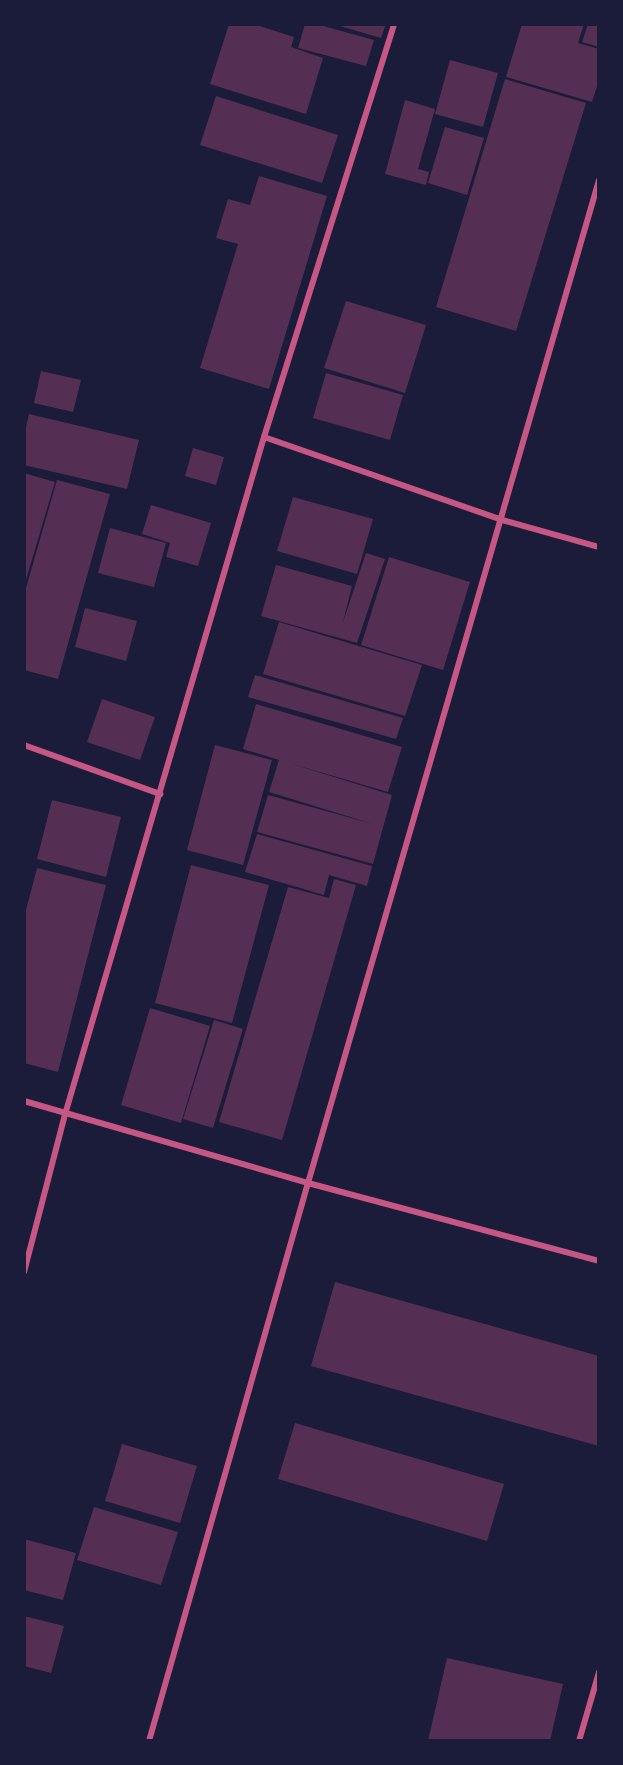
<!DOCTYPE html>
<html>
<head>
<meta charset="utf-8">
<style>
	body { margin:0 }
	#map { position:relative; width:623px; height:1765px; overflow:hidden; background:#1b1b3a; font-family:"Crimson Pro",serif }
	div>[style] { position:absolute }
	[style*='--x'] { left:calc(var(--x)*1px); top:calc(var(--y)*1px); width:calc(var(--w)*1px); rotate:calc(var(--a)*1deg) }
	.building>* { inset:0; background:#542f53 }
	.minor>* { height:6px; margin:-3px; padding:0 3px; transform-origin:3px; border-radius:3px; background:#c65784 }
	span { translate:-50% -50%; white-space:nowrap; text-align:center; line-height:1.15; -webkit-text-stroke:6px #1b1b3a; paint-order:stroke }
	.frame { position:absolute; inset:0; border:26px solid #1b1b3a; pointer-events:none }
</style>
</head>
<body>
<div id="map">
	<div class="building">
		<div style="clip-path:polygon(229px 24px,253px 24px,294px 37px,291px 47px,323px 58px,306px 114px,210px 84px)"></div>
		<div style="clip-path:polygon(305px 24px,316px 24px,374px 40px,366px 66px,298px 48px)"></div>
		<div style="clip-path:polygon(333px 24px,386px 24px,381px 38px)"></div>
		<div style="clip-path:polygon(522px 24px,584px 24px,578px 43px,599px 49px,599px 80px,592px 102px,506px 77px)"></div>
		<div style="clip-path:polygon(588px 24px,599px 24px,599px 47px,582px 42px)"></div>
		<div style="clip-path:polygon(450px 60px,498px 73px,483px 127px,435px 114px)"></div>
		<div style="clip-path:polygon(505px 79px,586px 103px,516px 331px,436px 307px)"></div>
		<div style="clip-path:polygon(216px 96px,338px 135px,322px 183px,200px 145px)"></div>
		<div style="clip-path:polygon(405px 100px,435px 109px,418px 169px,429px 172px,426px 185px,385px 174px)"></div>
		<div style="clip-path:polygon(445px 127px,484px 138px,467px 195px,428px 183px)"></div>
		<div style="clip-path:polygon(259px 176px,327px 196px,269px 389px,200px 368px,238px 244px,216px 238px,228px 199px,250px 205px)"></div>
		<div style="clip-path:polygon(346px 301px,426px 325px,405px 393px,324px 368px)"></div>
		<div style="clip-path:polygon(41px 371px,81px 380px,73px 412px,34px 403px)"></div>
		<div style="clip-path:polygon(326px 373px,403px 395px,390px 440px,313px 418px)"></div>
		<div style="clip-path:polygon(29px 414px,139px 440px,127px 489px,24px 465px,24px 436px)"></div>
		<div style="clip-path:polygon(193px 448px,224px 457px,216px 485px,185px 476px)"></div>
		<div style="clip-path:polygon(24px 473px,55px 482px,25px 583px,24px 583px)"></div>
		<div style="clip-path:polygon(57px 480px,110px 494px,58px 679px,24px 670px,24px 595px)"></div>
		<div style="clip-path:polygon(293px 497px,373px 519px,357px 574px,277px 551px)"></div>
		<div style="clip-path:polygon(151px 505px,211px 523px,198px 566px,166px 557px,170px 543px,142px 534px)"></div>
		<div style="clip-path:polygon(110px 528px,166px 543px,154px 587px,98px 573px)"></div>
		<div style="clip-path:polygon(366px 553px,385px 559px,357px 643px,261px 616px,276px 565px,352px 586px,343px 622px)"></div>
		<div style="clip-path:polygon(389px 557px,470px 582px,443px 670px,361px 645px)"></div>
		<div style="clip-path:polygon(85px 608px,137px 621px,126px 661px,75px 647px)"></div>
		<div style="clip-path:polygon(279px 622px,422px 665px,405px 716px,263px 674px)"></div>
		<div style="clip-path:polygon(255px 675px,403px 718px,396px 739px,248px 697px)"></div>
		<div style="clip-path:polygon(102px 699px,155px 717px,140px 760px,87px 742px)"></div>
		<div style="clip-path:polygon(256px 704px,402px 747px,388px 792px,289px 763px,392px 795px,373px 864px,257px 832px,268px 795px,373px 824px,269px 792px,279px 760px,243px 749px)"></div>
		<div style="clip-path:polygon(215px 745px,272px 760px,243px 865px,187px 850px)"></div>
		<div style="clip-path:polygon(52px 800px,121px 817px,106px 877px,37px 859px)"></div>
		<div style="clip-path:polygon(257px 834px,372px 866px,367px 886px,329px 875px,324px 895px,245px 872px)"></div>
		<div style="clip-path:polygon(191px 865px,269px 885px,232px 1023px,155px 1003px)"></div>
		<div style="clip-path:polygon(37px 868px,106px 885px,58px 1072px,24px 1063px,24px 918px)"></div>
		<div style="clip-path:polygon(334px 879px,356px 885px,282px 1140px,219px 1122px,288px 887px,329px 898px)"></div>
		<div style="clip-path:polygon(150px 1008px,210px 1026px,181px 1123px,121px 1105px)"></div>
		<div style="clip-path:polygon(214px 1020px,243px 1029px,213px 1128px,183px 1119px)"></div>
		<div style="clip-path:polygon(335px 1282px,599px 1356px,599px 1446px,311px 1366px)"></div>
		<div style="clip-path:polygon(295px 1423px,504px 1484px,487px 1541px,278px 1479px)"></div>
		<div style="clip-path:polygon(122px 1444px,197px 1466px,180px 1523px,105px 1501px)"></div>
		<div style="clip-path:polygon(94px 1507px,178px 1532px,161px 1585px,77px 1560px)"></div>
		<div style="clip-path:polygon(24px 1539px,76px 1553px,63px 1600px,24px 1590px)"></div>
		<div style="clip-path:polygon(24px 1616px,64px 1626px,51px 1673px,24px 1666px)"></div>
		<div style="clip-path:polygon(447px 1658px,563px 1684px,550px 1741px,428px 1741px)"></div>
	</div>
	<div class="minor">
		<div style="--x:264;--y:437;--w:252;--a:19.2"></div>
		<div style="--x:502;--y:520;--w:101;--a:15.6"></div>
		<div style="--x:24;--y:745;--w:145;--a:19.8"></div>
		<div style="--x:24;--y:1101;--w:296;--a:16.1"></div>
		<div style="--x:308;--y:1183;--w:301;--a:15"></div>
		<div style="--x:24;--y:1272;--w:166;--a:-75.4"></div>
		<div style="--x:66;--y:1111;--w:702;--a:-73.63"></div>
		<div style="--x:264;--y:437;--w:433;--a:-72.5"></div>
		<div style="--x:149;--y:1741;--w:580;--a:-74.1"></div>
		<div style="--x:308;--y:1183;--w:1044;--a:-73.82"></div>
		<div style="--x:579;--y:1741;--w:72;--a:-73.8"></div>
	</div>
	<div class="frame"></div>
</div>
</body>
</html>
